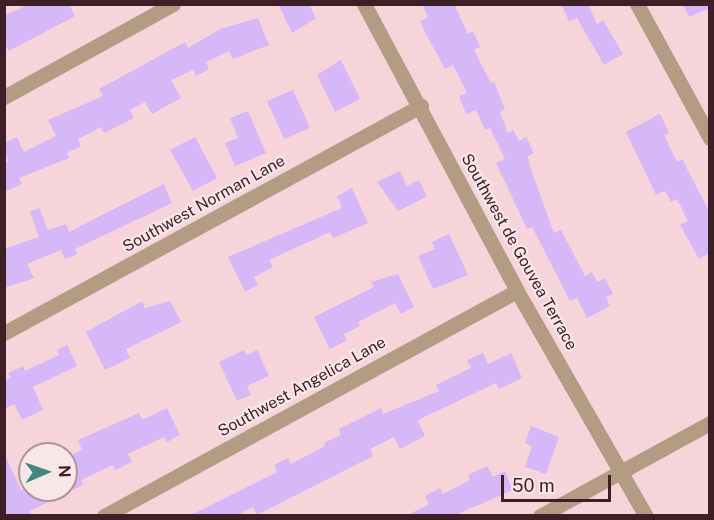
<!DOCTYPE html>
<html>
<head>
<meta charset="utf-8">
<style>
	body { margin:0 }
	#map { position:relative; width:714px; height:520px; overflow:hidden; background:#f6d4da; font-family:"Public Sans",sans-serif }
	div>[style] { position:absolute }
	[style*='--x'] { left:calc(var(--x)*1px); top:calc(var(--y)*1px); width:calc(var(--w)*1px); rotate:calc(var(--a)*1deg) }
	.building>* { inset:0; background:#d6b7f8 }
	.street>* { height:15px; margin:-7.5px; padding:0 7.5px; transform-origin:7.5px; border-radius:7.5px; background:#b49c84 }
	span { translate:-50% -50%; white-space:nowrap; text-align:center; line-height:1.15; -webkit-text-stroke:4.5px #f8e6e9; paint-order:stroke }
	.street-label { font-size:16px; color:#3e1f26 }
	.frame { position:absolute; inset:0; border:6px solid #3e1f26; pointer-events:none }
	.north { position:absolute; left:18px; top:442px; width:60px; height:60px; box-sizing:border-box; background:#f8e6e9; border:2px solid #ae969b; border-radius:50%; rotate:88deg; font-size:16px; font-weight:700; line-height:24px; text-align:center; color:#3e1f26 }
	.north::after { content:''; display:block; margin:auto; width:21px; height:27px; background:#40877f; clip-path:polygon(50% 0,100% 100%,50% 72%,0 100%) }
	.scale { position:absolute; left:501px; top:475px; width:110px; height:27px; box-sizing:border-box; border:3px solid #3e1f26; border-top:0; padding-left:8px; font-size:18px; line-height:21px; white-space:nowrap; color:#3e1f26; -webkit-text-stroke:4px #f8e6e9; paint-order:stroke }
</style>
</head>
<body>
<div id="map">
	<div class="building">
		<div style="clip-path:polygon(30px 4px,69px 4px,75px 16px,9px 51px,4px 42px,4px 16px)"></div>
		<div style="clip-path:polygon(278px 4px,309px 4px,316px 18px,292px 33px)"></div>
		<div style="clip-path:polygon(422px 4px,454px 4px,468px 34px,473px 31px,480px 47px,474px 50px,491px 83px,494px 82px,505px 109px,500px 112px,508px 133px,513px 130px,519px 141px,526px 137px,534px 153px,528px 156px,530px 167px,554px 233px,561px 230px,585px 276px,592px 272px,597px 282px,605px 278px,613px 294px,606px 297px,610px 306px,587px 318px,577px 298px,570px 301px,532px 227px,527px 229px,496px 163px,505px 159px,490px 128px,485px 130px,476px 110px,466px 114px,459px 96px,467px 93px,453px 65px,445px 69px,427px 36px,420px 21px,428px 17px)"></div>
		<div style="clip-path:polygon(561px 4px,588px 4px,597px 24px,603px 20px,623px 54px,604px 65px,577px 18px,569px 21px)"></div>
		<div style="clip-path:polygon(683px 4px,710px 4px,710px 8px,689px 17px)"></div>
		<div style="clip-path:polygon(258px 18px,269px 45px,233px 59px,229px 51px,206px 62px,209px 69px,196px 76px,193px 70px,171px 80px,181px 98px,152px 114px,145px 102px,130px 110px,134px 118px,104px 133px,101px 127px,78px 139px,81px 146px,67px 153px,69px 158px,19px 178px,22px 184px,4px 192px,4px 164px,8px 162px,4px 143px,17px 137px,24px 152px,56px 136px,48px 120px,103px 96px,99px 89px,185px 42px,188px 48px,220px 29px)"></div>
		<div style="clip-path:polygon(341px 60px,360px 99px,335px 112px,317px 75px)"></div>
		<div style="clip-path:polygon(293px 90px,310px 128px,284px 139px,267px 101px)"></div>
		<div style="clip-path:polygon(248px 111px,266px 153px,235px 166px,225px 143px,238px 138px,230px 118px)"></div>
		<div style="clip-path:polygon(660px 114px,669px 133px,664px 135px,677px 162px,682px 159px,710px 213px,710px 253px,699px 259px,680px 225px,688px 221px,677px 199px,671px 202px,665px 191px,656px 195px,626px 132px)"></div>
		<div style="clip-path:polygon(195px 137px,217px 178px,193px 191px,170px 150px)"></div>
		<div style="clip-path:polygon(400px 171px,407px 186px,419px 180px,427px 196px,398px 211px,377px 182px)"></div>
		<div style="clip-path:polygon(164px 184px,172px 203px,75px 249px,77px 254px,65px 259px,61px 250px,27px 264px,34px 278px,4px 288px,4px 249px,39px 237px,30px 212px,39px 208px,48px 230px,66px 224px,69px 232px)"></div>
		<div style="clip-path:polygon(352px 188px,368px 223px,333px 238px,330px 232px,269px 260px,273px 267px,254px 277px,258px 285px,245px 292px,228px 257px,342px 208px,337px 196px)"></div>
		<div style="clip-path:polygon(449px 234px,468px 275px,433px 289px,418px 256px,435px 249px,432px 242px)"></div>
		<div style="clip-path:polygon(398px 274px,414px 307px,401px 314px,395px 303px,358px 322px,360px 326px,344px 334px,347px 340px,330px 349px,314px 317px,374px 287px,371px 282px)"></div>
		<div style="clip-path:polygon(142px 301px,145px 308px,170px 301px,181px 322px,126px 349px,130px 358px,105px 370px,86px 332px)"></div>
		<div style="clip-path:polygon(67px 345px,77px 366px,33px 387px,43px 410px,22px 420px,14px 404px,4px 409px,4px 381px,11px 378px,8px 373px,23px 366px,25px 371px,59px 355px,57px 350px)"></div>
		<div style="clip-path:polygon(244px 350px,247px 355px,257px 350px,269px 376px,247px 386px,251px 395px,237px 401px,219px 362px)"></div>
		<div style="clip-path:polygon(483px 353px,488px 364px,511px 353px,522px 378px,499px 389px,496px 383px,418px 420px,425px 436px,400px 449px,394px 437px,370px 449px,373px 456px,257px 515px,253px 507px,235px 516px,189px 516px,277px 472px,274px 465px,288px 458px,291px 464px,325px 446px,324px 443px,341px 435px,339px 429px,381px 408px,383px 414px,439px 391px,436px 385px,471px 368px,467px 360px)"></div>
		<div style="clip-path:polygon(167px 408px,180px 435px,167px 442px,164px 437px,128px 454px,132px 462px,115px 470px,113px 465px,81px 480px,83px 485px,30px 511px,32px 516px,4px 516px,4px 453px,21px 490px,66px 490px,66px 458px,82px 450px,78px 440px,139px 413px,142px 420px)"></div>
		<div style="clip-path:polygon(531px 426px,559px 437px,546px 474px,525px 467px,532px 446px,525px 443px)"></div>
		<div style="clip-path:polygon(487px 466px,493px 477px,505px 471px,513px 490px,453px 516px,406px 516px,429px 504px,425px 496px,440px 488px,443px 494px,470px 480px,468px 475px)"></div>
	</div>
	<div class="street">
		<div style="--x:364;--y:4;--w:325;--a:61.9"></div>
		<div style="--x:517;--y:291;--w:259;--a:60.2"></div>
		<div style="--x:637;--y:4;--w:153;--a:61.4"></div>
		<div style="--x:4;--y:97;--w:193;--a:-28.8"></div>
		<div style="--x:4;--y:333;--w:475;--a:-28.6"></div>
		<div style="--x:104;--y:516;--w:470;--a:-28.6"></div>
		<div style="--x:540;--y:516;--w:194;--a:-28.7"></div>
	</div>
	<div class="street-label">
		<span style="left:204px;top:204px;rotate:-29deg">Southwest Norman Lane</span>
		<span style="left:519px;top:252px;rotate:61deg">Southwest de Gouvea Terrace</span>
		<span style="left:302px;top:387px;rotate:-29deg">Southwest Angelica Lane</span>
	</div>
	<div class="frame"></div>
	<div class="north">N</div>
	<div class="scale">50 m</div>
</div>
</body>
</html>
